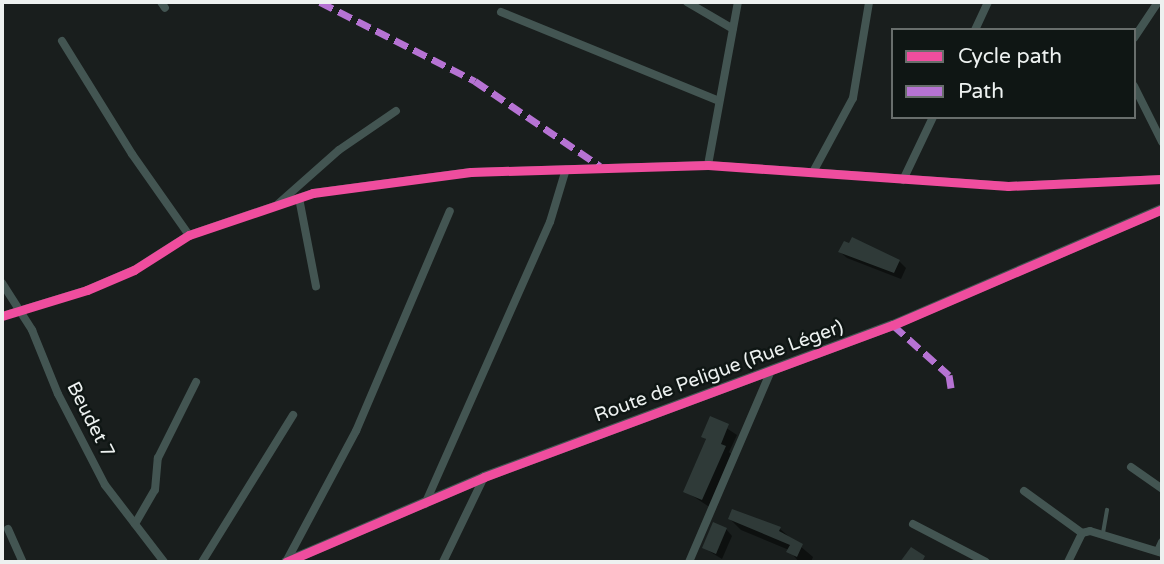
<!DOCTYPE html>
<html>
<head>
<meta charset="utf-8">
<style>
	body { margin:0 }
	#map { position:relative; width:1164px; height:564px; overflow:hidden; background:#191e1d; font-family:"Varela Round",sans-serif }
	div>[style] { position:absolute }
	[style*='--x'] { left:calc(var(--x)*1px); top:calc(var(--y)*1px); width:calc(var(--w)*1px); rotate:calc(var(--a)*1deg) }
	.shadow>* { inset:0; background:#0007 }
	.building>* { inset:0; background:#2f3a38 }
	.service>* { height:3.5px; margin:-1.75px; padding:0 1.75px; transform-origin:1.75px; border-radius:1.75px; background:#435552 }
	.minor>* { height:8px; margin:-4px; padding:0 4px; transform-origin:4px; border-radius:4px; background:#435552 }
	.tertiary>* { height:10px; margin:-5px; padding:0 5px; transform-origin:5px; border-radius:5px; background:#435552 }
	.quiet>* { height:7px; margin-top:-3.5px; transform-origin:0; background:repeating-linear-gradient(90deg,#b673d3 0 14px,transparent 0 21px) }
	.cycleway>* { height:9px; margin:-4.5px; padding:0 4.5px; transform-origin:4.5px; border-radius:4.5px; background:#ef4d9e }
	span { translate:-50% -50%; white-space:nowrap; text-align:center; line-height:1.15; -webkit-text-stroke:5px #0f1614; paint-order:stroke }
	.street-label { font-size:19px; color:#edf1f0 }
	.frame { position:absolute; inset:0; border:4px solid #edf1f0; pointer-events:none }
	.legend { position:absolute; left:891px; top:28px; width:245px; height:91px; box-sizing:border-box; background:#0f1614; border:2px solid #686e6c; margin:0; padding:9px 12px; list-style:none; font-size:21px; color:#edf1f0 }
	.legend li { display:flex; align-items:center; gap:14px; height:35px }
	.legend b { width:35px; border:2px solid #686e6c }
</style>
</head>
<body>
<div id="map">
	<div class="shadow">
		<div style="clip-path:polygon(850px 246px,899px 261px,906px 268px,901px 279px,847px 258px,840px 252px)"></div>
		<div style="clip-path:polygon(711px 418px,737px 435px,729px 452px,734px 457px,711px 508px,685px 491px,707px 441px,703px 436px)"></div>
		<div style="clip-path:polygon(733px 511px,780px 529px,813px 557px,811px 562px,799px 562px,789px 550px,741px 530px,730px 519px)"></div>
		<div style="clip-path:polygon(726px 529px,732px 536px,722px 559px,704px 548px)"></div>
	</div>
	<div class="building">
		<div style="clip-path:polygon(852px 237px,900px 260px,894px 273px,838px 252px,844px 241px,849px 243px)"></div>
		<div style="clip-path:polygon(710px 416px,729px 424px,721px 444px,726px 446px,702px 500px,683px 492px,706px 439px,701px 437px)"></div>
		<div style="clip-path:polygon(732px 509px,781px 527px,779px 531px,803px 544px,797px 557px,786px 552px,790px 545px,728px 519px)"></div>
		<div style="clip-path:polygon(713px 522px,727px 528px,716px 554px,702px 548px)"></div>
		<div style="clip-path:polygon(911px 547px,925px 556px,922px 562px,900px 562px)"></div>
	</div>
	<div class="service">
		<div style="--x:1103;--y:533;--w:23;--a:-80"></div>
	</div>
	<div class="minor">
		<div style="--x:161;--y:2;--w:7;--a:56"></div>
		<div style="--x:687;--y:2;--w:53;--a:30.4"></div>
		<div style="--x:501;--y:12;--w:235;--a:22.2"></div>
		<div style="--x:975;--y:30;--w:31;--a:-65"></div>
		<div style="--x:1134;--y:38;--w:43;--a:-56.3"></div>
		<div style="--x:62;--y:41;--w:133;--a:58.2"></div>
		<div style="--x:132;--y:154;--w:99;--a:54.9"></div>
		<div style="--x:1134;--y:86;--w:63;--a:63.4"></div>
		<div style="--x:708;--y:165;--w:166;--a:-79.6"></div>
		<div style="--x:813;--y:172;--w:84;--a:-61.6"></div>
		<div style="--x:853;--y:98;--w:97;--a:-80.5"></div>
		<div style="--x:903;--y:180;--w:70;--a:-64.5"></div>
		<div style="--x:299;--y:198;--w:90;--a:79.1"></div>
		<div style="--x:278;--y:204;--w:81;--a:-41.5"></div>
		<div style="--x:339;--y:150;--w:69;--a:-34.4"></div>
		<div style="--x:2;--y:283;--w:56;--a:57.4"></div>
		<div style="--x:32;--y:330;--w:69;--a:67.9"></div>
		<div style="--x:58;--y:394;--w:102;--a:62.7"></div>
		<div style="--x:105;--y:485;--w:97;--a:52.5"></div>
		<div style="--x:2;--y:316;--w:89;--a:-17"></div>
		<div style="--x:87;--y:290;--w:51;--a:-23.1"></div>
		<div style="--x:134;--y:270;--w:65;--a:-32.5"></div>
		<div style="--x:189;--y:235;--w:131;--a:-18.7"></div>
		<div style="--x:313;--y:193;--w:159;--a:-7.6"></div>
		<div style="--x:471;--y:172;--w:237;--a:-1.7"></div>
		<div style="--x:708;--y:165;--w:301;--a:4"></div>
		<div style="--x:1008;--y:186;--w:154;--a:-2.6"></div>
		<div style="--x:1131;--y:467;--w:38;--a:35"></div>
		<div style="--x:1024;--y:491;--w:72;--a:35.9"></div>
		<div style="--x:425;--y:504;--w:308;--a:-66.1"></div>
		<div style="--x:550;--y:222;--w:55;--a:-73.2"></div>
		<div style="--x:135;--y:524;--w:39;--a:-60"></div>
		<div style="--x:155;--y:490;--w:32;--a:-85"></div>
		<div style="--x:158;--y:458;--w:85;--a:-63.4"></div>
		<div style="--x:913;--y:524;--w:82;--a:27.5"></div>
		<div style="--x:8;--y:529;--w:36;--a:66"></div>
		<div style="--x:1158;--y:551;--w:10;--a:-66"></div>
		<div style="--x:202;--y:562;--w:173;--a:-58.2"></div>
		<div style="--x:286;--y:562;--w:149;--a:-61.9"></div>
		<div style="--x:356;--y:431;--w:239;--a:-66.9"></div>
		<div style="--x:443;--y:562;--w:94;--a:-64.2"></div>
		<div style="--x:689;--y:562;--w:206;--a:-66.8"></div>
		<div style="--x:1068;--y:562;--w:32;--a:-64"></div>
		<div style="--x:1082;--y:533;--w:8;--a:-14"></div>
		<div style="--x:1090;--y:531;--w:75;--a:17"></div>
	</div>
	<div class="tertiary">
		<div style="--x:286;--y:562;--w:215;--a:-23.2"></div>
		<div style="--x:484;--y:477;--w:436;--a:-20.4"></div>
		<div style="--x:893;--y:325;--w:293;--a:-23.3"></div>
	</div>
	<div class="quiet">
		<div style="--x:320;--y:2;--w:174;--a:27"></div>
		<div style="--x:475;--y:81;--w:151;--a:34.2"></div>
		<div style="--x:893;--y:325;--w:75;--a:41.8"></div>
		<div style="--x:949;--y:375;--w:13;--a:81"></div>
	</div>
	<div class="cycleway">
		<div style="--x:2;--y:316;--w:89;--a:-17"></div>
		<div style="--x:87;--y:290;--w:51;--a:-23.1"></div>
		<div style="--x:134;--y:270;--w:65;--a:-32.5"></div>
		<div style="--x:189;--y:235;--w:131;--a:-18.7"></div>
		<div style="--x:313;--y:193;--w:159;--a:-7.6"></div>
		<div style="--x:471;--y:172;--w:237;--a:-1.7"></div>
		<div style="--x:708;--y:165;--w:301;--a:4"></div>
		<div style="--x:1008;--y:186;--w:154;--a:-2.6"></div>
		<div style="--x:286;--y:562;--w:215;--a:-23.2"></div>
		<div style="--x:484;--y:477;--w:436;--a:-20.4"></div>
		<div style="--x:893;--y:325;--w:293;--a:-23.3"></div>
	</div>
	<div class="street-label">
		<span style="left:719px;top:372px;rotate:-20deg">Route de Peligue (Rue Léger)</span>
		<span style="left:90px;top:420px;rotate:63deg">Beudet 7</span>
	</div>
	<div class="frame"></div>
	<ul class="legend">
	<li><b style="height:9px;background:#ef4d9e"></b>Cycle path</li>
	<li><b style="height:9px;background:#b673d3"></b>Path</li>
	</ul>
</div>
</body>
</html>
